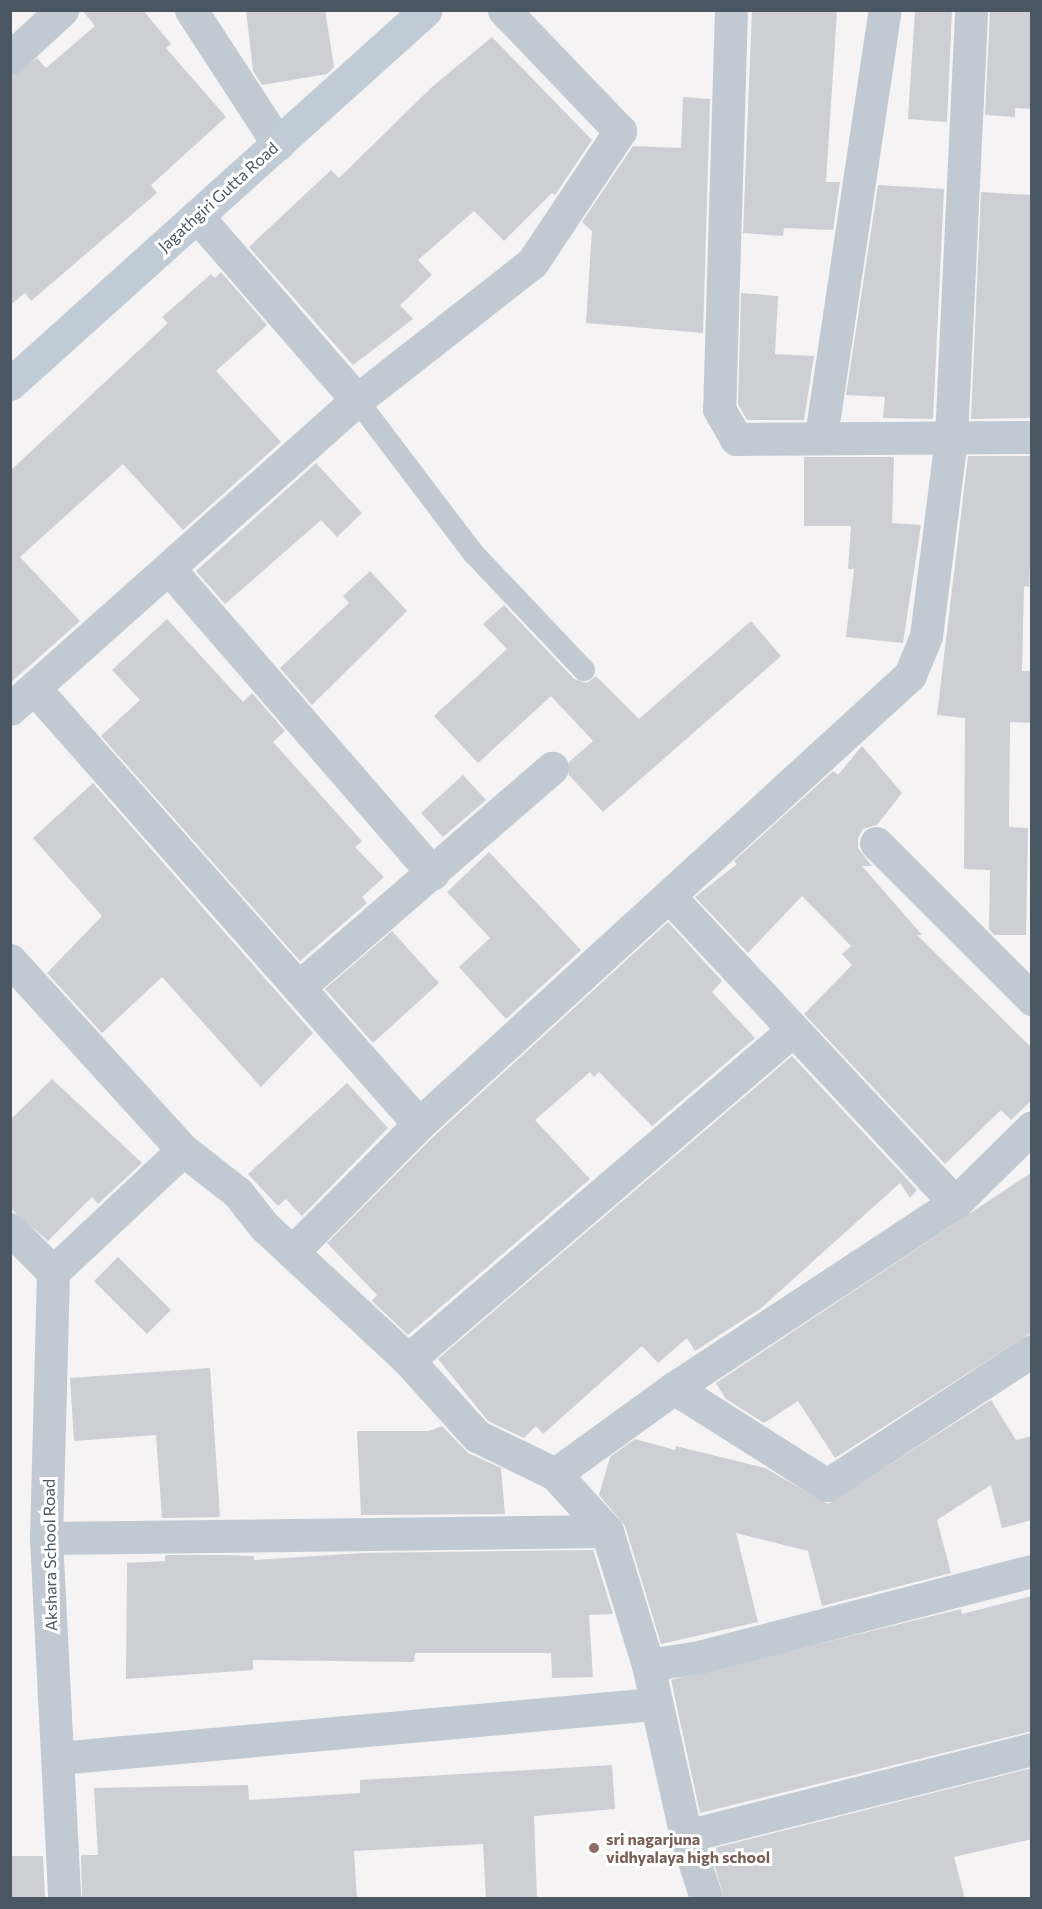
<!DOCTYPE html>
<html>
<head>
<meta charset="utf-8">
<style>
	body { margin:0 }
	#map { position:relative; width:1042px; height:1909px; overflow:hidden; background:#f5f3f3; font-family:Commissioner,sans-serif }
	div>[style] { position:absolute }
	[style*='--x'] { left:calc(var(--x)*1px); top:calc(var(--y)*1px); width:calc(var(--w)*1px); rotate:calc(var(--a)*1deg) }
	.building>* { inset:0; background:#cdcfd5 }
	.lane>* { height:22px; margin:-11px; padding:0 11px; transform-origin:11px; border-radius:11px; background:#c1cad2 }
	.street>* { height:33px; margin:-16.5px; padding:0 16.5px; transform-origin:16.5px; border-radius:16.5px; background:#c1cad2 }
	.secondary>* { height:33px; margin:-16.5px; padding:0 16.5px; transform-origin:16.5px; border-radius:16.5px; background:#c1cbd6 }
	.dots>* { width:16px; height:16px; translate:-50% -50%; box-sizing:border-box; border:3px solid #fff; border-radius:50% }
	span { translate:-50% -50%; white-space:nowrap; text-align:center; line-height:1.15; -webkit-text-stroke:6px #fff; paint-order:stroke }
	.street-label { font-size:16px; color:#4a5661 }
	.education-label { font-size:16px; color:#785e54; font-weight:700 }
	.left { translate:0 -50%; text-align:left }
	.frame { position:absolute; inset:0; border:12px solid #4a5661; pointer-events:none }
</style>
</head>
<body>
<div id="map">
	<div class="building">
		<div style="clip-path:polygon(82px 10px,143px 10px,171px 44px,166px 48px,226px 117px,151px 185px,157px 193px,31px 301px,25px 293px,10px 305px,10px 76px,37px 58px,46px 68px,95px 26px)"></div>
		<div style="clip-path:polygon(246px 10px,325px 10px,334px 67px,327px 74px,262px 85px,253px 71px)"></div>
		<div style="clip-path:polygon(752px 10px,837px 10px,826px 182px,840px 182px,833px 230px,784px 228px,783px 236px,743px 233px)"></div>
		<div style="clip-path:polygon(915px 10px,952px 10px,947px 122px,908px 119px)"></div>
		<div style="clip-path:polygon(990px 10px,1032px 10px,1032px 109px,1015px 108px,1015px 117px,985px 115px)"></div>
		<div style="clip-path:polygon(492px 37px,592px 140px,555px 195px,552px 193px,504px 241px,474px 211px,418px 260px,432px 275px,400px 305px,413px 319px,353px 365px,249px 247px,331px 170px,339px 178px,432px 87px)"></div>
		<div style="clip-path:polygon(683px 97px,710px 99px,703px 333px,586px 323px,592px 231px,582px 222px,633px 146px,681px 148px)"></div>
		<div style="clip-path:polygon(878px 185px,944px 189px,933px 419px,883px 418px,885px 397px,846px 395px)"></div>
		<div style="clip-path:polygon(981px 192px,1032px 195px,1032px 418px,971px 419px)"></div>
		<div style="clip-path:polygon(221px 272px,267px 325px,216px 371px,281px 442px,183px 530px,123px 464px,20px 557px,80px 621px,10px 683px,10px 471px,168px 323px,162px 317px,211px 274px,215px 278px)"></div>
		<div style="clip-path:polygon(741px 293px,778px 296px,775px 354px,814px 356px,804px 420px,747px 420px,738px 404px)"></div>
		<div style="clip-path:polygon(968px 456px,1032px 456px,1031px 542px,1029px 587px,1024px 586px,1022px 671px,1032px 671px,1032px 723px,1010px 722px,1009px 827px,1028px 828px,1026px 935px,994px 935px,989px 929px,990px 870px,964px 869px,965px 718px,937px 715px)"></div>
		<div style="clip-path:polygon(804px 457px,894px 457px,892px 523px,921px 525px,903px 643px,846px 637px,854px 569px,848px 569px,851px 526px,804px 526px)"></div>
		<div style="clip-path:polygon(316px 463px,362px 513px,337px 537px,321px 520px,225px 604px,196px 571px)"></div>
		<div style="clip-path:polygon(370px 571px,407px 611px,312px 705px,280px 668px,349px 603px,343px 596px)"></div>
		<div style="clip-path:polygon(504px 605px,574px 679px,587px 683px,596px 676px,639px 719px,751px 621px,781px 656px,603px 812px,569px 775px,569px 762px,593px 741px,551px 696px,478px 763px,434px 716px,507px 649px,483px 624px)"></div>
		<div style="clip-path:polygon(167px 619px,243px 702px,252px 693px,285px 731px,273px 742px,362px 841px,355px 847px,384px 877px,362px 897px,367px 903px,300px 961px,101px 736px,140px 700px,112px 670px)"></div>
		<div style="clip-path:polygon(862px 746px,902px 793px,877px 825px,863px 829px,858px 838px,858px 848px,872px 866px,862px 866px,922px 935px,917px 935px,1032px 1048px,1032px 1100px,1011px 1120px,1001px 1110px,945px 1164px,804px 1014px,852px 965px,842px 954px,851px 946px,802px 896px,748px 953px,695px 897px,737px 864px,734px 861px,833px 771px,838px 775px)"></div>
		<div style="clip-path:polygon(463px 775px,486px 800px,443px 837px,421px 813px)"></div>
		<div style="clip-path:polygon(93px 783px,313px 1033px,261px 1087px,162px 977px,102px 1033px,47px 973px,102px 916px,33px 838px)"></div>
		<div style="clip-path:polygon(489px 852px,581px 950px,506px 1019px,459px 967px,490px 938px,447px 892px)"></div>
		<div style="clip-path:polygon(668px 922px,722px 981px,712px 992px,755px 1038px,652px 1126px,599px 1072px,594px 1077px,590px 1072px,535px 1120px,590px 1179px,408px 1335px,372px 1301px,377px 1295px,327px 1243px,432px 1138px)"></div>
		<div style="clip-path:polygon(392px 931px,439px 983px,373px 1043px,325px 989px)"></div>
		<div style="clip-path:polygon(792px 1056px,917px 1190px,910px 1198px,900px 1183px,760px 1309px,695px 1351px,687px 1338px,658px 1363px,642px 1346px,543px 1434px,536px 1426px,524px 1438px,488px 1421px,438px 1359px)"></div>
		<div style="clip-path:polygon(52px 1079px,142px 1163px,98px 1204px,92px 1197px,48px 1241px,10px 1208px,10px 1120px)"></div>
		<div style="clip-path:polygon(347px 1083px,388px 1128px,302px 1216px,286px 1199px,278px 1206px,248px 1174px)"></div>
		<div style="clip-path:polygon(1032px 1172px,1032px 1332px,835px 1458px,798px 1401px,764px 1423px,726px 1399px,716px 1383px)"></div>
		<div style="clip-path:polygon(118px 1257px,171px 1310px,147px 1334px,94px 1281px)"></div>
		<div style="clip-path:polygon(210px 1368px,220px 1517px,162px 1518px,156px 1435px,74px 1441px,70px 1378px)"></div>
		<div style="clip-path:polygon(991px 1400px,1016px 1440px,1032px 1436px,1032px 1520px,1002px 1528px,991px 1485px,937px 1520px,951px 1573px,822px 1606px,808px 1551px,736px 1533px,758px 1622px,661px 1644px,625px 1526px,599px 1495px,610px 1457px,635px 1439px,675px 1450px,676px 1446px,765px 1468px,828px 1504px)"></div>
		<div style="clip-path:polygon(442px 1426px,468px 1453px,501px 1468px,505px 1514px,361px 1515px,357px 1431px,429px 1431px)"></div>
		<div style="clip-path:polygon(593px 1550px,613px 1614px,589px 1615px,593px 1677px,552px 1678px,551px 1653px,415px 1653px,414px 1662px,253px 1660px,253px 1670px,126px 1679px,127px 1563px,165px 1561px,165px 1555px,222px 1555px,254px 1556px,254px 1560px,363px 1553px)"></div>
		<div style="clip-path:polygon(1032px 1596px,1032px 1731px,700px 1813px,671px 1680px,961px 1609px,962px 1614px)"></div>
		<div style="clip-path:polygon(612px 1765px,615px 1809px,534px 1816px,537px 1899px,486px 1899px,483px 1844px,354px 1851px,357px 1899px,82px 1899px,81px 1855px,98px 1855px,94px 1788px,248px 1785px,249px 1800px,360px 1793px,360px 1780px)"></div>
		<div style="clip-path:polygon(1032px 1768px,1032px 1839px,954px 1857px,965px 1899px,724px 1899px,710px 1849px)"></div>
		<div style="clip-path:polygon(10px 1856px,43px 1856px,45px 1899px,10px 1899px)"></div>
	</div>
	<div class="lane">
		<div style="--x:357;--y:400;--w:193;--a:52.8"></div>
		<div style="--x:474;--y:554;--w:160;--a:46.5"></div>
	</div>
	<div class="street">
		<div style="--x:191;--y:10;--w:160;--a:57"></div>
		<div style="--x:731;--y:10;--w:399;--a:91.7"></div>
		<div style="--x:719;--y:409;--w:34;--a:60"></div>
		<div style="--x:736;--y:439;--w:296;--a:-0.4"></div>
		<div style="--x:10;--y:58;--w:71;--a:-42.7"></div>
		<div style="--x:197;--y:216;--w:244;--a:49"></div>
		<div style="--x:821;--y:436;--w:431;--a:-81.5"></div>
		<div style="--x:171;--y:571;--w:400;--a:49.1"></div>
		<div style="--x:35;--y:689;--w:580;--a:48.56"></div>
		<div style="--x:10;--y:709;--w:465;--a:-41.7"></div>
		<div style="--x:357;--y:400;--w:222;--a:-38.1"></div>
		<div style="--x:532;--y:263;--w:159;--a:-56.3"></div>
		<div style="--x:620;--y:131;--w:168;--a:-133.8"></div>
		<div style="--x:876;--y:843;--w:221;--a:45"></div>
		<div style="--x:669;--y:896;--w:420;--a:47"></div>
		<div style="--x:10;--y:960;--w:257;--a:47.7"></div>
		<div style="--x:183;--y:1150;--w:70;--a:38"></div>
		<div style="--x:238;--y:1193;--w:42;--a:51.8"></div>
		<div style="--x:264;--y:1226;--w:197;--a:42.9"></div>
		<div style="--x:408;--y:1360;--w:103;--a:47.8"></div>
		<div style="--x:477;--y:1436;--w:87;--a:26"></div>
		<div style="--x:555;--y:1474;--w:77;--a:47.6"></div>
		<div style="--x:607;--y:1531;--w:140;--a:73"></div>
		<div style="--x:648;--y:1665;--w:175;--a:77.5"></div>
		<div style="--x:686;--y:1836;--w:65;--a:72.1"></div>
		<div style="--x:299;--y:987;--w:335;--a:-40.9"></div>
		<div style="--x:10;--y:1229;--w:61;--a:45"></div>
		<div style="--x:53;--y:1272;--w:266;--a:91.5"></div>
		<div style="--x:46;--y:1538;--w:360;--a:87.1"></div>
		<div style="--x:292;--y:1252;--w:180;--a:-45.2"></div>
		<div style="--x:419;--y:1124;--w:665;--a:-42.44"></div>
		<div style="--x:910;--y:675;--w:42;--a:-67.7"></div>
		<div style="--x:926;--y:636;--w:200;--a:-82.8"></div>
		<div style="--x:951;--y:438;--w:428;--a:-87.3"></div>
		<div style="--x:53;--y:1272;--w:178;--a:-43.2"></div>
		<div style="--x:408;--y:1360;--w:507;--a:-40.6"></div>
		<div style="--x:674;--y:1388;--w:181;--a:32.4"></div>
		<div style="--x:827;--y:1485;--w:245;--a:-33.2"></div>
		<div style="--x:555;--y:1474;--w:147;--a:-35.9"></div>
		<div style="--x:674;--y:1388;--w:336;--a:-33.4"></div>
		<div style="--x:955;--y:1203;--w:108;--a:-44.6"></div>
		<div style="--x:46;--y:1538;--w:561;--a:-0.71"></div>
		<div style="--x:648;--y:1665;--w:52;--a:-8.9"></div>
		<div style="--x:699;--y:1657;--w:344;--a:-14.5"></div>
		<div style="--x:58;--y:1758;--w:598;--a:-5.18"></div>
		<div style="--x:686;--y:1836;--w:357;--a:-14.1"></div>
	</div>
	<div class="secondary">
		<div style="--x:10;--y:384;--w:559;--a:-41.96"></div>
	</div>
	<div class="dots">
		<div style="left:594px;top:1848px;background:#8d6e63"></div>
	</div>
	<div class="street-label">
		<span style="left:218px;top:197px;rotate:-42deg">Jagathgiri Gutta Road</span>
		<span style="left:50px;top:1555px;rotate:-91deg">Akshara School Road</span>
	</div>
	<div class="education-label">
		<span class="left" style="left:606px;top:1848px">sri nagarjuna<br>vidhyalaya high school</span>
	</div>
	<div class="frame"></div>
</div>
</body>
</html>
